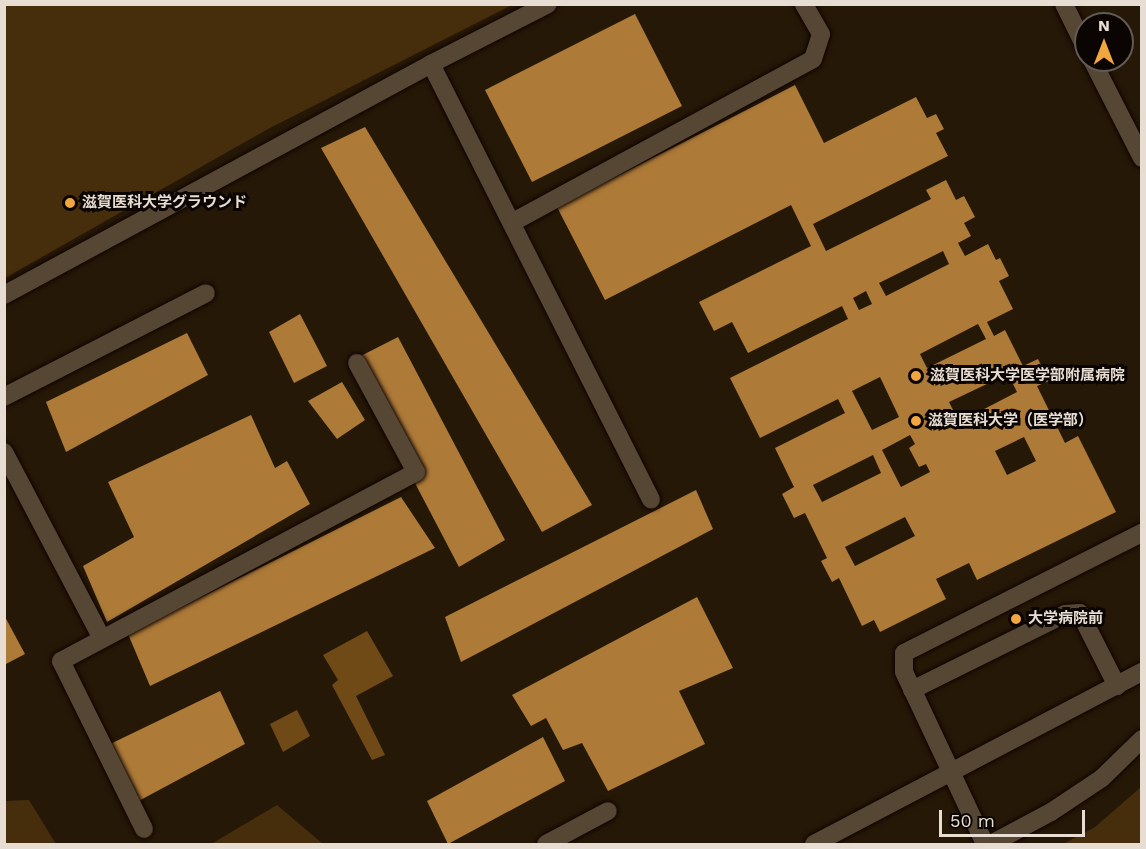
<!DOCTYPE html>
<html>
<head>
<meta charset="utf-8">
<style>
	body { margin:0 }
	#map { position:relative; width:1146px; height:849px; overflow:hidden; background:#261807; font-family:"Work Sans","Noto Sans JP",sans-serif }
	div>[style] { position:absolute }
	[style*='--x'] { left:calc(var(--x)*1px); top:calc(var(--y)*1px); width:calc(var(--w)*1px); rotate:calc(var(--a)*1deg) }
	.green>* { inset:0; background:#462d0c }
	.water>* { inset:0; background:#704a16 }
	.building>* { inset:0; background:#ad7a38 }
	.roads { filter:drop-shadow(0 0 2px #0f0400) drop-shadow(0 0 2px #0f0400) }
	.minor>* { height:18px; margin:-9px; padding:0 9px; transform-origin:9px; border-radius:9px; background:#564634 }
	.dots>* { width:16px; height:16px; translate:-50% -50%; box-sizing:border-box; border:3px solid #0a0502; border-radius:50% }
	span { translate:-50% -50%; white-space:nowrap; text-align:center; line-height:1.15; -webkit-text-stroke:6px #0a0502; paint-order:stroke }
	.poi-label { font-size:15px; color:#e7ddd2; font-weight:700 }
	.left { translate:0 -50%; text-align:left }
	.frame { position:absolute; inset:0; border:6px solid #e7ddd2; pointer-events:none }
	.north { position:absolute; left:1074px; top:12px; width:60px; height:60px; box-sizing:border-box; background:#0a0502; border:2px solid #625b55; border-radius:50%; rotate:0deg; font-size:16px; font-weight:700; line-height:24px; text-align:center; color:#e7ddd2 }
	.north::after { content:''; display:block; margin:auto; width:21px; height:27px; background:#f1a640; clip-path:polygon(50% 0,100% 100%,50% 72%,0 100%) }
	.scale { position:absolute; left:939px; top:810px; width:146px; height:27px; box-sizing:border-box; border:3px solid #e7ddd2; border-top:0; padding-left:8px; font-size:18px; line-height:21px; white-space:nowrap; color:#e7ddd2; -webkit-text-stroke:4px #0a0502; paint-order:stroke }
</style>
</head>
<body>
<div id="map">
	<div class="green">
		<div style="clip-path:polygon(5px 4px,512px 4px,512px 5px,268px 129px,5px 278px)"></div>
		<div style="clip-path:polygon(1141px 787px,1141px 844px,1063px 844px,1095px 827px)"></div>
		<div style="clip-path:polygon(29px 800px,56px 844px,5px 844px,5px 801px)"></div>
		<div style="clip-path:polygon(277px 805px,323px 844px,211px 844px)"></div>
	</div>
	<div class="water">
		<div style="clip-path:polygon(367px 631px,393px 676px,356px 696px,385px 755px,372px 760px,332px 685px,338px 680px,323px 655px)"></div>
		<div style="clip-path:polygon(297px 710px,310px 736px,283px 752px,270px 724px)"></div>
	</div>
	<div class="building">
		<div style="clip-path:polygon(635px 14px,682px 106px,532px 182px,485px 90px)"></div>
		<div style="clip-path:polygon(evenodd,795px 85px,824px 143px,916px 97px,927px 118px,936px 114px,944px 129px,936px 133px,948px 156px,813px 224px,826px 251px,931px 199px,926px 190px,946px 180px,956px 200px,964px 196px,975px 217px,964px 223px,971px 236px,958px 243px,965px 256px,988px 244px,996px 260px,1000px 258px,1009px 276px,999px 281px,1013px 309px,987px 322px,994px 336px,1005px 330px,1023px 366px,1038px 359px,1049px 381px,1037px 386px,1065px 443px,1078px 436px,1116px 512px,977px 580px,969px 563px,936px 579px,946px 599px,880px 632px,874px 620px,862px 626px,839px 578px,832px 582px,821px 561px,827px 558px,805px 513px,794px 518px,782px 494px,794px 487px,775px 448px,845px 413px,838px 399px,760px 438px,730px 378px,848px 319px,842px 306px,748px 353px,732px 322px,714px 331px,699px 302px,811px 246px,791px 205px,605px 300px,557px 207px,795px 85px,943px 251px,949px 264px,886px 296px,879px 283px,943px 251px,795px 85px,866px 291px,872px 304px,859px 310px,853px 298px,866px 291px,795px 85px,978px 324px,986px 339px,927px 368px,920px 354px,978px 324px,795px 85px,1008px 374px,1017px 392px,959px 422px,949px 402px,1008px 374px,795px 85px,880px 377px,899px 417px,872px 430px,852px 391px,880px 377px,795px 85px,910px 435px,915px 444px,909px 448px,919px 467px,926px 464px,930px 472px,901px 487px,882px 450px,910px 435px,795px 85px,1024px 437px,1036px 461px,1007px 475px,995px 451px,1024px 437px,795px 85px,873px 455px,881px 473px,822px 502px,813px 485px,873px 455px,795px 85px,905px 517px,915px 536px,855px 566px,845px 547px,905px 517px)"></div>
		<div style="clip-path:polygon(365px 127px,592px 505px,542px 532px,321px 148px)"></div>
		<div style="clip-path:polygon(300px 314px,327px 366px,294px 383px,269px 332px)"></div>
		<div style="clip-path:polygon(187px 333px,208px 375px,66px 452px,46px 402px)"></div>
		<div style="clip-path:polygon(398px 337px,505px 540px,459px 567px,351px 361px)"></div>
		<div style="clip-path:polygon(342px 382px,365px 420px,337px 439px,308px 401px)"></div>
		<div style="clip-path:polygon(251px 415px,275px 468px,287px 461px,310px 504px,107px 622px,83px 566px,134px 537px,108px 482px)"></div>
		<div style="clip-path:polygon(696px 490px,713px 529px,461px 662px,445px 617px)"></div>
		<div style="clip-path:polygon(401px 497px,435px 548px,150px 686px,128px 634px)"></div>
		<div style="clip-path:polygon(697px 597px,733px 668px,679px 691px,705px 744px,608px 791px,582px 743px,563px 750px,546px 718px,531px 726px,512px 695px)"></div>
		<div style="clip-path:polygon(4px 615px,25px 654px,4px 665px)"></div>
		<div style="clip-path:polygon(220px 691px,245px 744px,133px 804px,104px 747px)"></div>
		<div style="clip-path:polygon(543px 737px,565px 781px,448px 844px,427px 801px)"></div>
	</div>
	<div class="roads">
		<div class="minor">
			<div style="--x:1064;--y:4;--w:50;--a:63.9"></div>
			<div style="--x:1092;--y:60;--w:110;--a:63"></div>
			<div style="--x:431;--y:64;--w:488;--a:63.2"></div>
			<div style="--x:513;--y:222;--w:341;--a:-28.5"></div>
			<div style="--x:813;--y:59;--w:26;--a:-72"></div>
			<div style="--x:821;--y:34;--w:34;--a:-120"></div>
			<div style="--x:4;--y:295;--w:485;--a:-28.4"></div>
			<div style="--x:431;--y:64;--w:131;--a:-27.1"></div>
			<div style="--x:4;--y:397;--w:227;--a:-27.2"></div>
			<div style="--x:4;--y:452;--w:211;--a:62.3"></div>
			<div style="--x:912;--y:690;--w:171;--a:-26.4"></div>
			<div style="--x:1065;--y:614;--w:15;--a:-4"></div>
			<div style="--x:1080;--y:613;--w:82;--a:63.1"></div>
			<div style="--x:144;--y:829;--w:187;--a:-116.3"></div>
			<div style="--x:61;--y:661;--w:402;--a:-28"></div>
			<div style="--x:416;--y:472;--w:124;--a:-118.4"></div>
			<div style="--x:546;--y:844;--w:70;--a:-28"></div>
			<div style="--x:814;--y:844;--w:370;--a:-27.7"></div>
			<div style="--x:985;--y:844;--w:190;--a:-115.2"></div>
			<div style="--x:904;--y:672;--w:19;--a:-90"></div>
			<div style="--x:904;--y:653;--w:267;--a:-26.8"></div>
			<div style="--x:991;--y:844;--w:68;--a:-28.1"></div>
			<div style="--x:1051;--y:812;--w:61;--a:-33.7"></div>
			<div style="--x:1102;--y:778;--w:56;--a:-44.3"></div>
		</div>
	</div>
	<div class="dots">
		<div style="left:70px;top:203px;background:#f1a640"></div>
		<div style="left:916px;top:376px;background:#f1a640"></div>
		<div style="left:916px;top:421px;background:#f1a640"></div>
		<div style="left:1016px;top:619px;background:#f1a640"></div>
	</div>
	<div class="poi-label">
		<span class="left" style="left:82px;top:203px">滋賀医科大学グラウンド</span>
		<span class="left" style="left:930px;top:376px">滋賀医科大学医学部附属病院</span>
		<span class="left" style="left:928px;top:421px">滋賀医科大学（医学部）</span>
		<span class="left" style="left:1028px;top:619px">大学病院前</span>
	</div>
	<div class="frame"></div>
	<div class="north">N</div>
	<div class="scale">50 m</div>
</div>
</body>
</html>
